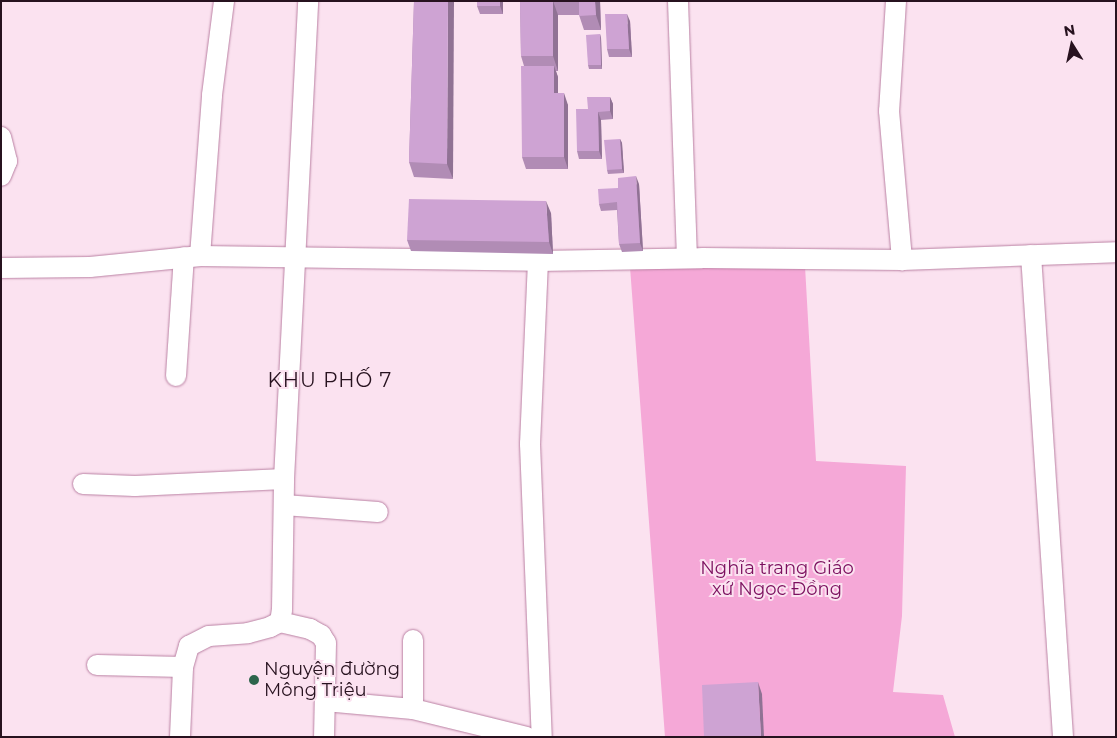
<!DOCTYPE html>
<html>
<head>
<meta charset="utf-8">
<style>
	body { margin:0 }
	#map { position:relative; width:1117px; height:738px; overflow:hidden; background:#fbe2f0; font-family:Montserrat,sans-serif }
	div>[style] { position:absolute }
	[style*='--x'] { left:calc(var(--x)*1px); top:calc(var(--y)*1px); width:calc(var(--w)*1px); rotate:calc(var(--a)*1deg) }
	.green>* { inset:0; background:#f5a8d7 }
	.roads { filter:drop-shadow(0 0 1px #ba81a3) drop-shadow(0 0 1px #ba81a3) }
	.minor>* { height:20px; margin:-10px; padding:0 10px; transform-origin:10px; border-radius:10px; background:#fff }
	.wall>* { inset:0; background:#b18cb5 }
	.shaded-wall>* { inset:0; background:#907294 }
	.building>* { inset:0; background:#cea3d3 }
	.dots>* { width:14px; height:14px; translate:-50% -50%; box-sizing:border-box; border:2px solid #fbe2f0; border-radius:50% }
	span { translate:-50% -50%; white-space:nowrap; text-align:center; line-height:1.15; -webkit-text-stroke:4px #fbe2f0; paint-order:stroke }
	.park-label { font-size:18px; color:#7b0f5e }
	.poi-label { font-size:18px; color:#27121f }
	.left { translate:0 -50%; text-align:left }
	.quarter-label { font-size:20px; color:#27121f; letter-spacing:1px }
	.frame { position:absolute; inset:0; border:2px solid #27121f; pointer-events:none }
	.north { position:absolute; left:1047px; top:20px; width:50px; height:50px; -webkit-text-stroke:4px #fbe2f0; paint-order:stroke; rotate:350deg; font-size:14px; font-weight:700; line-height:20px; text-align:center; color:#27121f }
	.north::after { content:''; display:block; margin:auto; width:18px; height:22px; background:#27121f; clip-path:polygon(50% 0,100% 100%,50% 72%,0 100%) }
</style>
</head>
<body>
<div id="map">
	<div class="green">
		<div style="clip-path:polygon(805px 266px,816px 461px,906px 466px,902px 616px,893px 692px,943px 695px,955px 737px,665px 737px,630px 267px)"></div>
	</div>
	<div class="roads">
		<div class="minor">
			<div style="--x:678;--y:1;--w:257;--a:88"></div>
			<div style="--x:896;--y:1;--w:110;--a:93.6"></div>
			<div style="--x:889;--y:111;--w:150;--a:85"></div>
			<div style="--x:1;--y:137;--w:25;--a:76"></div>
			<div style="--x:7;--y:161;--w:16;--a:112"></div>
			<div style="--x:1031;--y:255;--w:483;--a:86.2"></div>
			<div style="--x:200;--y:256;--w:161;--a:-85.7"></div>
			<div style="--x:212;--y:95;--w:95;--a:-82.7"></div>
			<div style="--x:538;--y:261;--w:183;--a:92.5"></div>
			<div style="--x:530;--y:444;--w:293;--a:87.7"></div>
			<div style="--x:1;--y:268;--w:89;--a:-0.6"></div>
			<div style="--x:90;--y:267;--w:111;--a:-5.7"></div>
			<div style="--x:200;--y:256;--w:338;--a:0.8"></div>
			<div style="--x:538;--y:261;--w:164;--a:-1"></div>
			<div style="--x:702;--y:258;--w:200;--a:0.6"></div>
			<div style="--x:902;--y:260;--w:214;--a:-2.1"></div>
			<div style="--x:176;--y:376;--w:119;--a:-86.2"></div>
			<div style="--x:83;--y:484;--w:52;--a:2.2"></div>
			<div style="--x:135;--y:486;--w:149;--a:-2.7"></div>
			<div style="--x:284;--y:505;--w:94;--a:4.3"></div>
			<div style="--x:280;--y:622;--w:31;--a:13"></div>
			<div style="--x:310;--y:629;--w:13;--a:29"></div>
			<div style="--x:321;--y:635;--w:9;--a:58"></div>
			<div style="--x:326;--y:643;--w:94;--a:91.2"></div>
			<div style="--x:413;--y:640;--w:69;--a:90"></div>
			<div style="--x:413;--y:709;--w:117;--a:13.8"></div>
			<div style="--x:97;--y:665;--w:86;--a:1.3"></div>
			<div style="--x:325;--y:701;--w:88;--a:5.2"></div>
			<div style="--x:180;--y:737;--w:70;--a:-87.5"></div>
			<div style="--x:183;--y:667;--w:22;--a:-74"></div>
			<div style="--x:189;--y:646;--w:22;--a:-27"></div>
			<div style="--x:209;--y:636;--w:39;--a:-4"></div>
			<div style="--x:248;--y:633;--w:23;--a:-15"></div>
			<div style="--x:270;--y:627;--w:11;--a:-27"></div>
			<div style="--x:280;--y:622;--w:12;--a:-81"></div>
			<div style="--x:282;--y:610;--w:131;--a:-89.1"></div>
			<div style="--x:284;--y:479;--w:479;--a:-87.1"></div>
		</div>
	</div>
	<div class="wall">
		<div style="clip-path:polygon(414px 1px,453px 179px,414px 177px,409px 162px)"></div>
		<div style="clip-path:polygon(503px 1px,503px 14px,480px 14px,477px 6px)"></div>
		<div style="clip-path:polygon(520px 1px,600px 1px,601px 30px,584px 30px,579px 15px,558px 15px,558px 71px,556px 71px,558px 77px,558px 93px,568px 105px,568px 169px,526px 169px,522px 157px,524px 66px,521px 56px)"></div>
		<div style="clip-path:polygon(630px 21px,632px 57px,609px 57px,607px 49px)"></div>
		<div style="clip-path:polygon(600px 34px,601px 38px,602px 69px,589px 69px,588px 65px)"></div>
		<div style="clip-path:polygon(610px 97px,613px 104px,613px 119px,601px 120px,602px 159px,579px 159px,577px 151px,588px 109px)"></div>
		<div style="clip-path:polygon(620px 139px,622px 143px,624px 173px,608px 174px,607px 170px)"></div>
		<div style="clip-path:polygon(639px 184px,643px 251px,622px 252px,619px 244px,617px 210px,601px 211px,599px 204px,618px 188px)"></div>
		<div style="clip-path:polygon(551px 213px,553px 254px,411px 251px,407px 240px)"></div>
	</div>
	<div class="shaded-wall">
		<div style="clip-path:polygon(448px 1px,454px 1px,453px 179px,447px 164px)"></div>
		<div style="clip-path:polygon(500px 1px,503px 1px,503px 14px,500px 6px)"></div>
		<div style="clip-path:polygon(553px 1px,558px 15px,558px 71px,553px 56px)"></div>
		<div style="clip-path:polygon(595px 1px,600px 1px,601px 30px,596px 15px)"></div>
		<div style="clip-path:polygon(627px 14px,630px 21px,632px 57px,629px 49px)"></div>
		<div style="clip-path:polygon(600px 34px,601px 38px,602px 69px,601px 65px)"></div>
		<div style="clip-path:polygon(554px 66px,558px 77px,558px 105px,554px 93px)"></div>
		<div style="clip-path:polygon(564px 93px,568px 105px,568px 169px,564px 157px)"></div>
		<div style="clip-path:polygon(610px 97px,613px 104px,613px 119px,610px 111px)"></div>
		<div style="clip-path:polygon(598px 112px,601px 120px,602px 159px,599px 151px)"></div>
		<div style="clip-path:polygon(620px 139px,622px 143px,624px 173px,622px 169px)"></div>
		<div style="clip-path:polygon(636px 176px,639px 184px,643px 251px,640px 243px)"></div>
		<div style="clip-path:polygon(546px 201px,551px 213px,553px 254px,549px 242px)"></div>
		<div style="clip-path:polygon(758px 682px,762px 694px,764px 737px,761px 737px)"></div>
	</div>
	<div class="building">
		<div style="clip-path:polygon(414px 1px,448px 1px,447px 164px,409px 162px)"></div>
		<div style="clip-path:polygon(477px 1px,500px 1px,500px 6px,477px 6px)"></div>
		<div style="clip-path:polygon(520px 1px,553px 1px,553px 56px,521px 56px)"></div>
		<div style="clip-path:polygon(579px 1px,595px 1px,596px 15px,579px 16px)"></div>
		<div style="clip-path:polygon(605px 14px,627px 14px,629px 49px,607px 49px)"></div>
		<div style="clip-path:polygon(600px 34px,601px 65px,588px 65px,586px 35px)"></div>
		<div style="clip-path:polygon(521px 66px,554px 66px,554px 93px,564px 93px,564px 157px,522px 157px)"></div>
		<div style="clip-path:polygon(587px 97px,610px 97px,610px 111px,598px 112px,599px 151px,577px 151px,576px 109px,588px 109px)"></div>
		<div style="clip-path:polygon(620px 139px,622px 169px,607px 170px,604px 140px)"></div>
		<div style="clip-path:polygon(636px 176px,640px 243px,619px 244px,617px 202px,599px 204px,598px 189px,618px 188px,618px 178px)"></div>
		<div style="clip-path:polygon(409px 199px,546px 201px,549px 242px,407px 240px)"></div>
		<div style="clip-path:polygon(758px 682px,761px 737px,704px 737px,702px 685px)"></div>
	</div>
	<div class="dots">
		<div style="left:254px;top:680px;background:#2d654c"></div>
	</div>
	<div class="park-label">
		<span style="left:777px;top:579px">Nghĩa trang Giáo<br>xứ Ngọc Đồng</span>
	</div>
	<div class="poi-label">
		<span class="left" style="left:264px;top:680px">Nguyện đường<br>Mông Triệu</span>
	</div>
	<div class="quarter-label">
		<span style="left:330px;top:380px">KHU PHỐ 7</span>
	</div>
	<div class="frame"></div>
	<div class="north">N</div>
</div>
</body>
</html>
